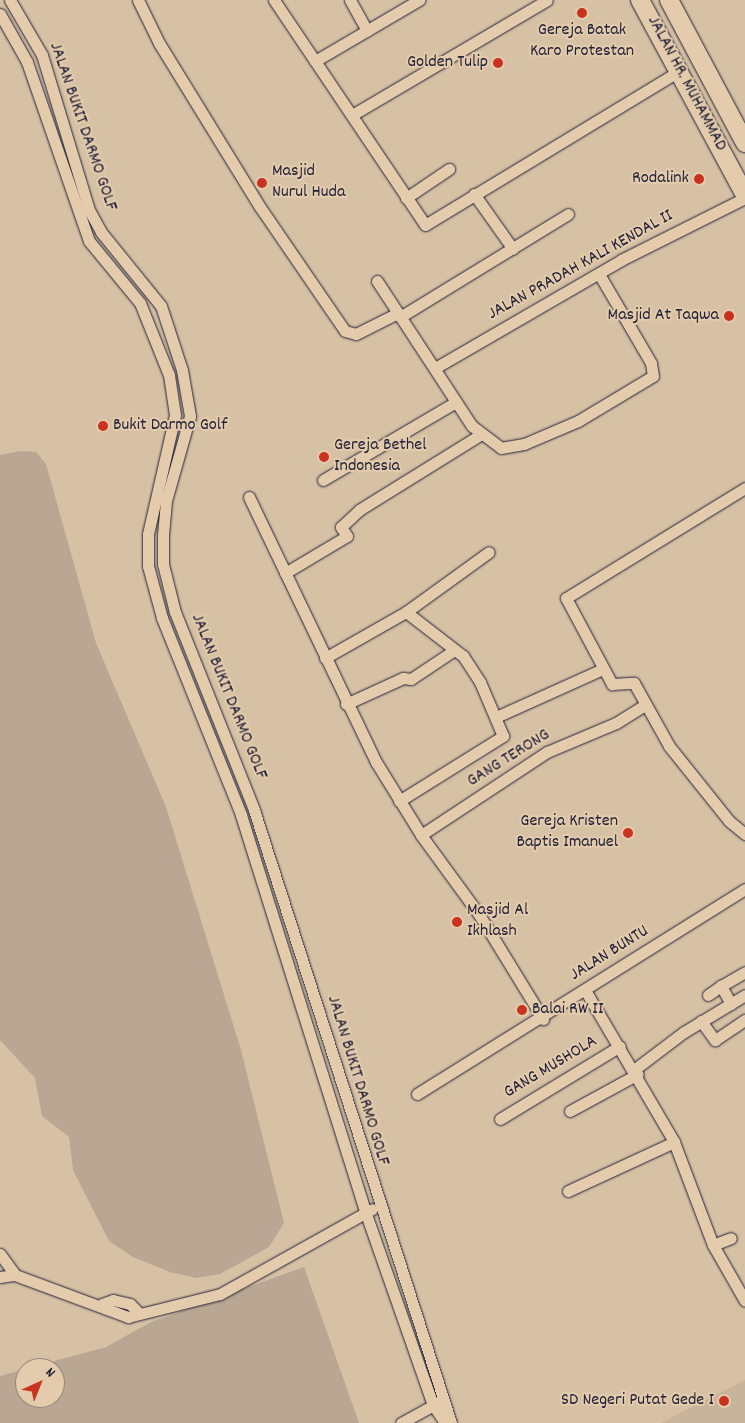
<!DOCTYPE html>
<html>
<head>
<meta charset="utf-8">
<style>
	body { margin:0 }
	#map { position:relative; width:745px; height:1423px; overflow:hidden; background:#d7c1a4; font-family:Dekko,sans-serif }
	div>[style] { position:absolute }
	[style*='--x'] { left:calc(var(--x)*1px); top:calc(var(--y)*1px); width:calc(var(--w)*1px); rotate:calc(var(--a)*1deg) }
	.built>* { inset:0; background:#c8b49b }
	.green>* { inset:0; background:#b9a693 }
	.roads { filter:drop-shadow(0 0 1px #22223b) drop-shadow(0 0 1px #22223b) }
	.minor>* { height:11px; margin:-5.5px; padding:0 5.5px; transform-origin:5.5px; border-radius:5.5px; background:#e3cbab }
	.primary>* { height:18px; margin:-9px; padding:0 9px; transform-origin:9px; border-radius:9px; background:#e3cbab }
	.dots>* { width:14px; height:14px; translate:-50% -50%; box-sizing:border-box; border:2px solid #e3cbab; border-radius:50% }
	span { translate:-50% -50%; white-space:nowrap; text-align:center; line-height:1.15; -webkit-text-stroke:4px #e3cbab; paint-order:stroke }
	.poi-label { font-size:18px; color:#22223b }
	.right { translate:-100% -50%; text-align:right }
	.left { translate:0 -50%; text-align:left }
	.street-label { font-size:18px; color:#22223b }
	.north { position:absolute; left:15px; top:1358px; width:50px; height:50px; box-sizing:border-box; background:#e3cbab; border:1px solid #96877e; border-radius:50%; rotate:44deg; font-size:14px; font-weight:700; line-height:20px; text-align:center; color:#22223b }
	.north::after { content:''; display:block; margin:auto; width:18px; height:22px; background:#c8321e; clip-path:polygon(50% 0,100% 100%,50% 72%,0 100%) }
</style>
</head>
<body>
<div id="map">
	<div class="built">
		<div style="clip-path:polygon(745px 1380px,745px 1423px,661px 1423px)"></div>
	</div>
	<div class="green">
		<div style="clip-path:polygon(20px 451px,36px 452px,46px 464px,96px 643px,166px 807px,241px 1050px,284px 1223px,269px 1247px,220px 1274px,196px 1278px,170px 1272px,133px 1257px,109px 1241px,73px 1170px,69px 1137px,42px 1116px,35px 1078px,0 1040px,0 455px)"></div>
		<div style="clip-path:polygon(304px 1267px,359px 1423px,0 1423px,0 1376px,25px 1369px,25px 1398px,55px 1398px,55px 1368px,29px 1368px,106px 1347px,151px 1322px)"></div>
	</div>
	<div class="roads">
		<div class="minor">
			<div style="--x:10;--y:0;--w:64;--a:59.8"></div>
			<div style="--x:42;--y:55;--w:162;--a:73.1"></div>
			<div style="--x:89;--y:210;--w:25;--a:61"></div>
			<div style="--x:101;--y:232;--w:95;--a:51"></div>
			<div style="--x:161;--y:306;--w:67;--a:71.8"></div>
			<div style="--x:182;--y:370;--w:47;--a:80.1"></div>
			<div style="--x:190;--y:416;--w:88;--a:105.8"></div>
			<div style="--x:166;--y:501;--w:35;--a:95"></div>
			<div style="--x:163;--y:536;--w:28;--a:90"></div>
			<div style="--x:163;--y:564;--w:49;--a:76"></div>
			<div style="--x:175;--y:612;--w:213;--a:68.2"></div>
			<div style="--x:254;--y:810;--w:644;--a:72.18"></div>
			<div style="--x:138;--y:0;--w:48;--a:64"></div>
			<div style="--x:159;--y:43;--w:193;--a:58.4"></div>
			<div style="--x:260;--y:207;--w:150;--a:55.6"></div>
			<div style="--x:345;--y:331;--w:11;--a:15"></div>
			<div style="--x:356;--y:334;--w:47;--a:-26.6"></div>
			<div style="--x:274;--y:0;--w:271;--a:56.1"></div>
			<div style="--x:425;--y:225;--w:296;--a:-31.2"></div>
			<div style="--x:350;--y:0;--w:35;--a:61"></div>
			<div style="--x:0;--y:14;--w:55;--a:60.6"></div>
			<div style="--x:27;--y:62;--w:189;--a:70.9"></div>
			<div style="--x:89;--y:241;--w:80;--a:50.6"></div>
			<div style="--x:140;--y:303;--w:78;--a:68.1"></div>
			<div style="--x:169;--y:375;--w:40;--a:81.5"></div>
			<div style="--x:175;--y:415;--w:122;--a:102.8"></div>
			<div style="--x:148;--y:534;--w:32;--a:90"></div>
			<div style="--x:148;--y:566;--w:54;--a:74.9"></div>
			<div style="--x:162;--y:618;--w:212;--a:68.1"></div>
			<div style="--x:241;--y:815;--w:415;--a:72.6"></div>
			<div style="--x:365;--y:1211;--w:206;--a:70.7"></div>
			<div style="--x:433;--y:1405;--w:22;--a:56"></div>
			<div style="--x:315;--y:61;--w:121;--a:-30.4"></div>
			<div style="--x:352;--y:115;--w:226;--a:-30.5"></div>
			<div style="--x:474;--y:194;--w:67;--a:54.7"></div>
			<div style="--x:406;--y:198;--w:52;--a:-34"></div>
			<div style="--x:377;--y:281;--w:173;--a:56.8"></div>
			<div style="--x:472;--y:426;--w:36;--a:37"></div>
			<div style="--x:501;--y:448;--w:23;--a:-10"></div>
			<div style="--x:524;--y:444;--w:59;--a:-23.1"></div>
			<div style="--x:578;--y:421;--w:87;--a:-31"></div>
			<div style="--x:653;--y:376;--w:13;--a:-99"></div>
			<div style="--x:651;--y:363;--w:103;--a:-120.3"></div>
			<div style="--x:400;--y:317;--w:197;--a:-31.5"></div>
			<div style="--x:435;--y:368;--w:215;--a:-30.1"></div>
			<div style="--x:621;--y:260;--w:139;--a:-26.6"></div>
			<div style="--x:323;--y:480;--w:154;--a:-30.4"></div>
			<div style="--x:745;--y:488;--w:210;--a:148.4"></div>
			<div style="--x:566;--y:598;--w:98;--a:61.9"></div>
			<div style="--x:612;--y:684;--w:22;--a:-3"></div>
			<div style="--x:634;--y:683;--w:72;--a:60.9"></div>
			<div style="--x:669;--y:746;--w:96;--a:51.3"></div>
			<div style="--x:729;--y:821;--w:21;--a:39"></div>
			<div style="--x:249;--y:497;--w:294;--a:64.4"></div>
			<div style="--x:376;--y:762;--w:86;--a:58.3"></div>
			<div style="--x:421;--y:835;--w:100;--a:53.9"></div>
			<div style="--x:480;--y:916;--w:121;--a:58.5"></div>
			<div style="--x:285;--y:573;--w:72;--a:-30.8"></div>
			<div style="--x:347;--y:536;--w:11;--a:-124"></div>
			<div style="--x:341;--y:527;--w:25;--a:-43"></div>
			<div style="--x:359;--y:510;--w:142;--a:-31.8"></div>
			<div style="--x:325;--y:658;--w:93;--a:-29.6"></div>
			<div style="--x:406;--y:612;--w:102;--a:-35.9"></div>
			<div style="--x:346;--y:704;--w:63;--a:-24.5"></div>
			<div style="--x:403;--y:678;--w:8;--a:7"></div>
			<div style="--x:411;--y:679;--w:50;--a:-33.7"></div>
			<div style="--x:496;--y:717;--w:117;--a:-24.2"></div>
			<div style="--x:399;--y:801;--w:123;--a:-32"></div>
			<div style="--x:503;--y:736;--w:59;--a:-113.1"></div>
			<div style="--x:480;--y:682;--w:31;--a:-123"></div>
			<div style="--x:463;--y:656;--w:72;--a:-142.3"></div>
			<div style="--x:421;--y:835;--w:151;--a:-33.4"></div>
			<div style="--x:547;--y:752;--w:75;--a:-22.8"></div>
			<div style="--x:616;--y:723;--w:34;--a:-32"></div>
			<div style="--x:585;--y:990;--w:176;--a:59.6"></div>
			<div style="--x:674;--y:1142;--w:110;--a:69.3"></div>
			<div style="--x:713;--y:1245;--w:19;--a:-21"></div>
			<div style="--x:708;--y:995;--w:16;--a:-35"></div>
			<div style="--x:731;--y:1004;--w:21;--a:-119"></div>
			<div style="--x:721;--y:986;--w:28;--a:-30"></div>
			<div style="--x:701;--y:1021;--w:24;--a:54"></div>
			<div style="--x:715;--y:1040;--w:36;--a:-34"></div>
			<div style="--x:635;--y:1069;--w:61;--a:-37.1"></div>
			<div style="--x:684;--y:1032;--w:71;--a:-31.2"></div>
			<div style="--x:417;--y:1094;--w:387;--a:-32"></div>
			<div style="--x:570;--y:1111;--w:77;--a:-28.6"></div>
			<div style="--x:500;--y:1119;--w:140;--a:-31.3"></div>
			<div style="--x:568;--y:1191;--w:117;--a:-24.8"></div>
			<div style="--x:713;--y:1245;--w:64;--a:60.3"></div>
			<div style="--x:0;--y:1254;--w:26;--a:54"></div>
			<div style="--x:15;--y:1275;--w:121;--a:20.4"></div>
			<div style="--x:128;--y:1317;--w:95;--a:-14"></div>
			<div style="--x:220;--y:1294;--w:174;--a:-29.2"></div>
			<div style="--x:0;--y:1277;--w:15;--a:-8"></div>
			<div style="--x:102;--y:1304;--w:12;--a:-20"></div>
			<div style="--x:113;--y:1300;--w:17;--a:13"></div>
			<div style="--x:130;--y:1304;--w:11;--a:45"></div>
			<div style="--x:401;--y:1423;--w:43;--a:-28.9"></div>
		</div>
		<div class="primary">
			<div style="--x:640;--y:0;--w:221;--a:61.7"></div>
			<div style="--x:669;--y:0;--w:162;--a:62"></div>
		</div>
	</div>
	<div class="dots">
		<div style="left:582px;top:13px;background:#c8321e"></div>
		<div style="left:498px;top:63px;background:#c8321e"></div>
		<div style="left:699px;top:179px;background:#c8321e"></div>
		<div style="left:262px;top:183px;background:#c8321e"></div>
		<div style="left:729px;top:316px;background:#c8321e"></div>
		<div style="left:103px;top:426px;background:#c8321e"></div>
		<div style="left:324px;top:457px;background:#c8321e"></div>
		<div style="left:628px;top:833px;background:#c8321e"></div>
		<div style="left:457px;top:922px;background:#c8321e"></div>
		<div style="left:522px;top:1010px;background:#c8321e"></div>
		<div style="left:724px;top:1401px;background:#c8321e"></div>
	</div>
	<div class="poi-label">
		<span style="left:582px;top:42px">Gereja Batak<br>Karo Protestan</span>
		<span class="right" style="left:488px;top:63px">Golden Tulip</span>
		<span class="left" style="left:272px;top:183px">Masjid<br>Nurul Huda</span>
		<span class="right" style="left:689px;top:179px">Rodalink</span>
		<span class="right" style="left:719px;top:316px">Masjid At Taqwa</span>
		<span class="left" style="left:113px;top:426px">Bukit Darmo Golf</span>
		<span class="left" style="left:334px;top:457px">Gereja Bethel<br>Indonesia</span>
		<span class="right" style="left:618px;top:833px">Gereja Kristen<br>Baptis Imanuel</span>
		<span class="left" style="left:467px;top:922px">Masjid Al<br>Ikhlash</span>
		<span class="left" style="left:532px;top:1010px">Balai RW II</span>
		<span class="right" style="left:714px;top:1401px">SD Negeri Putat Gede I</span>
	</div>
	<div class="street-label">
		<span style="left:686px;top:84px;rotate:62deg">JALAN HR. MUHAMMAD</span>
		<span style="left:82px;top:127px;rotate:71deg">JALAN BUKIT DARMO GOLF</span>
		<span style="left:581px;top:266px;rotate:-29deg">JALAN PRADAH KALI KENDAL II</span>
		<span style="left:228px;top:697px;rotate:68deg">JALAN BUKIT DARMO GOLF</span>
		<span style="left:509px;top:759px;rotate:-32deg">GANG TERONG</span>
		<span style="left:610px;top:954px;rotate:-32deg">JALAN BUNTU</span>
		<span style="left:551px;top:1068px;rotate:-31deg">GANG MUSHOLA</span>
		<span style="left:357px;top:1081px;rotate:73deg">JALAN BUKIT DARMO GOLF</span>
	</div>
	<div class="north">N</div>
</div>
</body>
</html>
